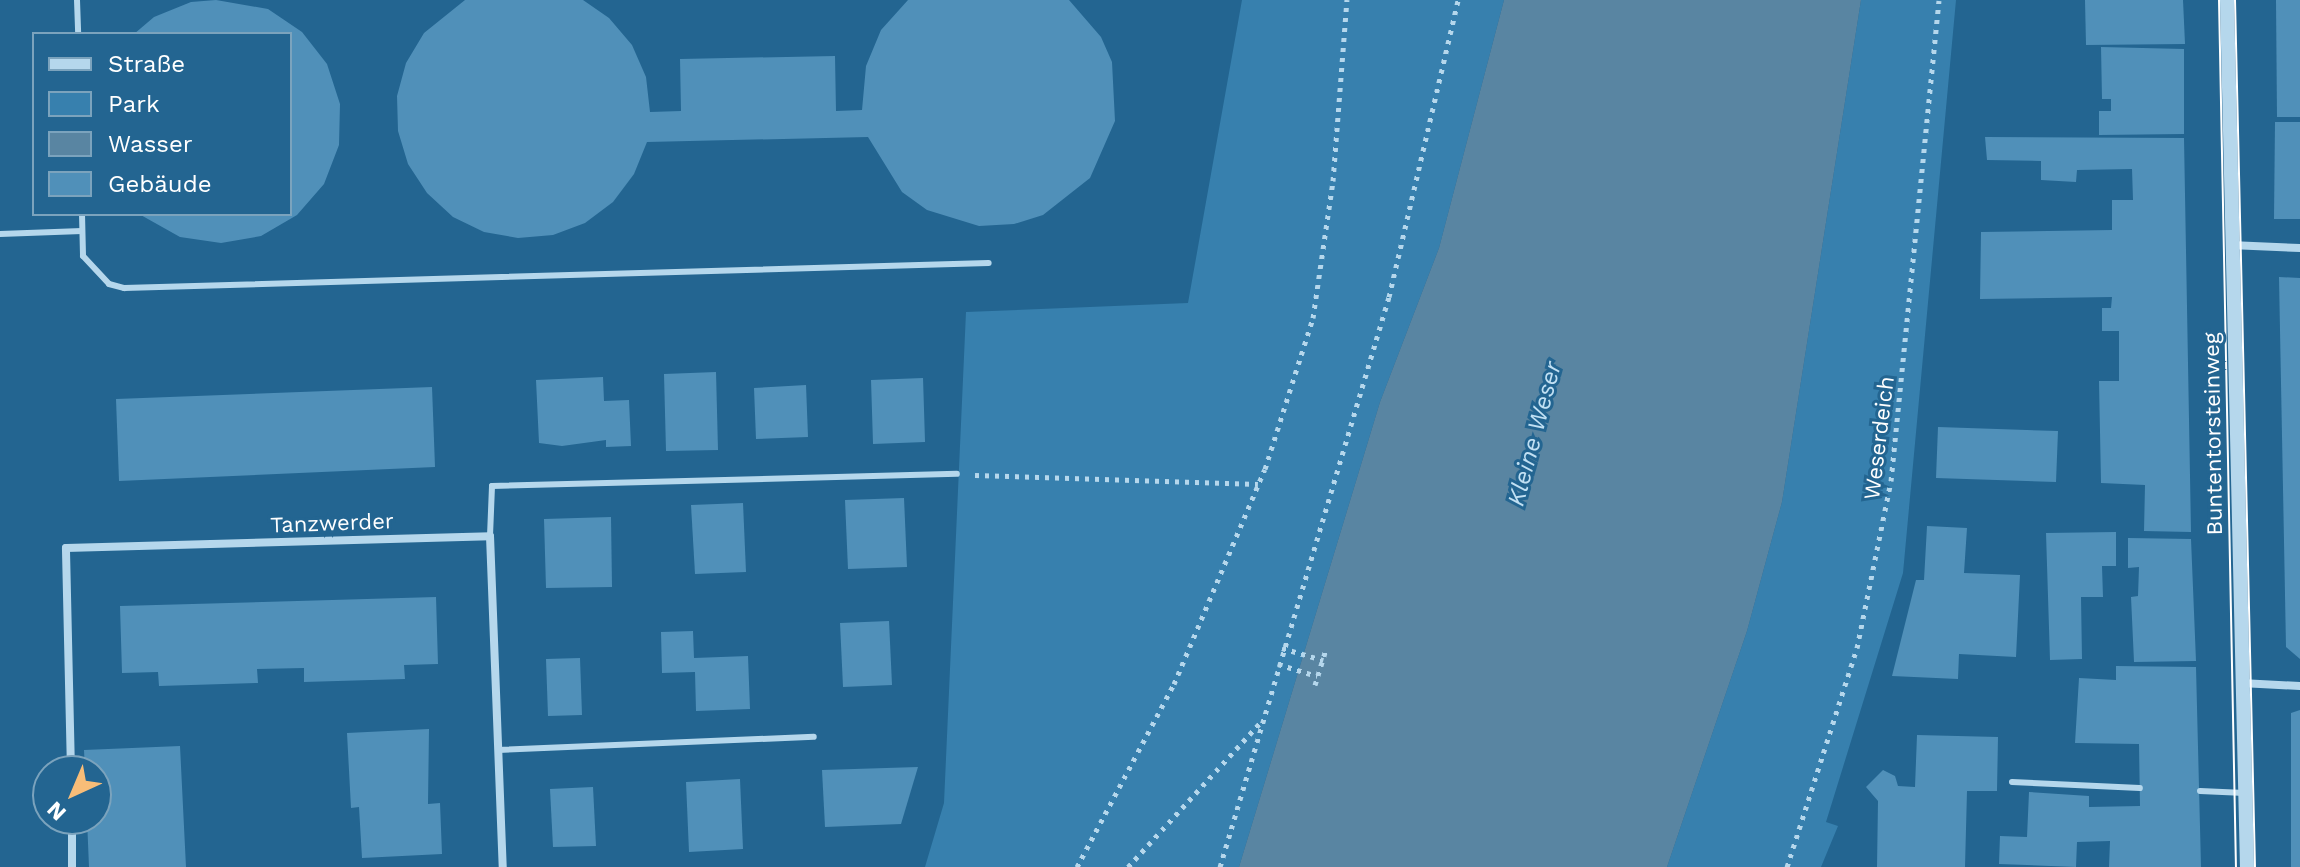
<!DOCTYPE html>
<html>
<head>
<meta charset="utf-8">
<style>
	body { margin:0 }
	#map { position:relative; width:2300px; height:867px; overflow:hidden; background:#236591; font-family:"Work Sans",sans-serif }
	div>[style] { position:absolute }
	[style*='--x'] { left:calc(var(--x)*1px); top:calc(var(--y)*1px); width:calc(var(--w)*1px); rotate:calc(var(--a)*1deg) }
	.green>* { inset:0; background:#3780ae }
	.water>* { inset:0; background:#5985a2 }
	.building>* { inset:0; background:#5090b9 }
	.path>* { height:5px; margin-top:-2.5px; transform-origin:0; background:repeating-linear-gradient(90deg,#b5d7ec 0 4px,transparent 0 10px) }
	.service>* { height:6px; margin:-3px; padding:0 3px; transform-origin:3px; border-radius:3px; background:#b5d7ec }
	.minor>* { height:8px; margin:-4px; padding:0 4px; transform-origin:4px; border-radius:4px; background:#b5d7ec }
	.tertiary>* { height:14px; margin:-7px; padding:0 7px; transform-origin:7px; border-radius:7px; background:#b5d7ec }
	.tram>* { height:2px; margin:-1px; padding:0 1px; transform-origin:1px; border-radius:1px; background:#fff }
	span { translate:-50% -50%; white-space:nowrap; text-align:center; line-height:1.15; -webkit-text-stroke:6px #236591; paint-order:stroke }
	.street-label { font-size:22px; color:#fff }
	.water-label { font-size:24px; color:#c1e0f3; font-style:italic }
	.legend { position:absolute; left:32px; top:32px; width:260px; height:184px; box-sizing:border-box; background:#236591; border:2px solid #7ba3bd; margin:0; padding:10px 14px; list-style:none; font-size:24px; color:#fff }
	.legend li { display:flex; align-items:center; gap:16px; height:40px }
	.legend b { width:40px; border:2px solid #7ba3bd }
	.north { position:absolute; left:32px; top:755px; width:80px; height:80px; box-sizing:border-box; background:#236591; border:2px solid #7ba3bd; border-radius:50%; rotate:224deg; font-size:22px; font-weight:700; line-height:32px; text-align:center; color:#fff }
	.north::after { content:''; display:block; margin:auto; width:28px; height:36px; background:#f8bd78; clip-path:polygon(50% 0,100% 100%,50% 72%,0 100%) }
</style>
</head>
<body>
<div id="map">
	<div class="green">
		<div style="clip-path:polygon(1242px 0,1504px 0,1439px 248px,1380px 402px,1239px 867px,925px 867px,944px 803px,966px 312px,1188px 303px)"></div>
		<div style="clip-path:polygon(1861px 0,1956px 0,1903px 573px,1826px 822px,1838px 826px,1821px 867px,1667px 867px,1747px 631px,1782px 502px)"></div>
	</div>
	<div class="water">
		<div style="clip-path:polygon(1504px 0,1861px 0,1782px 502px,1747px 631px,1667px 867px,1239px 867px,1380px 402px,1439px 248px)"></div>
	</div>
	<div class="building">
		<div style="clip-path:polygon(216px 0,268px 9px,302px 32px,327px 64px,340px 104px,339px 145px,324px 184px,297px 215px,261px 236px,221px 243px,180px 237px,139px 214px,290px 214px,290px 34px,134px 34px,154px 17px,191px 2px)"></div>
		<div style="clip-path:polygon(465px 0,583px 0,609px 18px,632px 45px,646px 77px,650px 112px,681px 111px,680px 59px,835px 56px,836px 111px,862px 110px,866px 66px,881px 30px,908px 0,1069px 0,1101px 37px,1112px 62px,1115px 121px,1090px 178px,1043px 215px,1014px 224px,979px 226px,927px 210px,902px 192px,868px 137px,647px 142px,634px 174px,613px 202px,585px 223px,553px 235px,518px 238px,484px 232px,453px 217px,427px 193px,408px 164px,398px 131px,397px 96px,406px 63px,424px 33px)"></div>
		<div style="clip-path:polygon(2085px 0,2183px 0,2185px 44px,2086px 45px)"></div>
		<div style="clip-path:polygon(2276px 0,2300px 0,2300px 117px,2277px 117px)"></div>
		<div style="clip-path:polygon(2101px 47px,2184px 49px,2184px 134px,2099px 135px,2099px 111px,2111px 111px,2111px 99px,2102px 99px)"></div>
		<div style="clip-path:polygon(2275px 122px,2300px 122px,2300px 219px,2274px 219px)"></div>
		<div style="clip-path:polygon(1985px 137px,2184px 138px,2191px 532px,2144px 531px,2145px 485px,2101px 483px,2099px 381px,2119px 381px,2119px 331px,2102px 331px,2102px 308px,2111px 308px,2112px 297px,1980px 299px,1981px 232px,2112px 230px,2112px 200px,2133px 200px,2132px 169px,2077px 170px,2076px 182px,2041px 180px,2041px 161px,1987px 160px)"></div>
		<div style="clip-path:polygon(2279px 277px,2300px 278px,2300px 659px,2286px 647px)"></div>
		<div style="clip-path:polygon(716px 372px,718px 450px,666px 451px,664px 374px)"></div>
		<div style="clip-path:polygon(603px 377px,604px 401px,629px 400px,631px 446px,606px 447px,606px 440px,562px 446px,539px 443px,536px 380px)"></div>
		<div style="clip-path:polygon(923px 378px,925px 442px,873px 444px,871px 380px)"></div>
		<div style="clip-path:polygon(806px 385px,808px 437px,756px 439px,754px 388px)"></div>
		<div style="clip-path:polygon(432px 387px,435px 467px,119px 481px,116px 399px)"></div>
		<div style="clip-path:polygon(1938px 427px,2058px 431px,2056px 482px,1936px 478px)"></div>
		<div style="clip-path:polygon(904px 498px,907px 567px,848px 569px,845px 500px)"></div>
		<div style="clip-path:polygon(743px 503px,746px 572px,695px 574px,691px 505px)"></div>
		<div style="clip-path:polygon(611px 517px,612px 587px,546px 588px,544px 519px)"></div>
		<div style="clip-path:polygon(1927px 526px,1967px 528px,1964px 573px,2020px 575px,2016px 657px,1959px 654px,1958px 679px,1892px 676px,1916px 580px,1924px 580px)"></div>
		<div style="clip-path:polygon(2116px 532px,2116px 566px,2102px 566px,2103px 597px,2081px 597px,2082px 659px,2050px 660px,2046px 533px)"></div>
		<div style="clip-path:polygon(2128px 538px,2191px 539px,2196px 661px,2134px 662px,2131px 597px,2138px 596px,2139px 567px,2128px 568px)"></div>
		<div style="clip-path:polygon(436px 597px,438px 664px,404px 665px,405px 679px,304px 682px,304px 668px,257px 669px,258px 683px,159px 686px,158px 672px,122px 673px,120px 606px)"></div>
		<div style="clip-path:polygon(889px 621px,892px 685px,843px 687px,840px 623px)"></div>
		<div style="clip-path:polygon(693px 631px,694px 658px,748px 656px,750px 709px,696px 711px,695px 672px,662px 673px,661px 632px)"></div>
		<div style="clip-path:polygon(580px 658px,582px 715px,548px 716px,546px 659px)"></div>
		<div style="clip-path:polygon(2116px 666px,2196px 667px,2201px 867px,2109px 867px,2110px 841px,2077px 842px,2076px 867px,1999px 864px,2000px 836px,2027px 837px,2029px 792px,2089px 796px,2089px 807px,2140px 806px,2139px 744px,2075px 743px,2079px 678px,2116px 680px)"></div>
		<div style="clip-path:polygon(2300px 710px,2300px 867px,2291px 867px,2291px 713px)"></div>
		<div style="clip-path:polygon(429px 729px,428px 804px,440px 803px,442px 854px,362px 858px,359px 807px,351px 808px,347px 733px)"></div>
		<div style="clip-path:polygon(1917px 735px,1998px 737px,1997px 791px,1967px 791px,1965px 867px,1877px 867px,1878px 801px,1866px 787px,1883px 770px,1895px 776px,1898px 786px,1915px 787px)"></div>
		<div style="clip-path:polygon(180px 746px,186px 867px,89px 867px,87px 819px,96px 819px,96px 771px,85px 771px,84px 750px)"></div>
		<div style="clip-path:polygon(918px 767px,901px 824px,825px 827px,822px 770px)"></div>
		<div style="clip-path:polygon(740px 779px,743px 849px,689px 852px,686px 782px)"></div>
		<div style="clip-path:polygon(593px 787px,596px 846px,553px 847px,550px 789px)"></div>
	</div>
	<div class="path">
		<div style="--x:975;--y:475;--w:283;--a:1.8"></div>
		<div style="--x:1282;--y:648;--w:43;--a:16.3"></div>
		<div style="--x:1278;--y:664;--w:41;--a:17.1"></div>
		<div style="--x:1315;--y:685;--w:38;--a:-73"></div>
		<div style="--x:1077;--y:867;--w:207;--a:-62.1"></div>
		<div style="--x:1174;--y:684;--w:233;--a:-67.1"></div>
		<div style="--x:1265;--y:469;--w:158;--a:-72.4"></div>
		<div style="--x:1313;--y:318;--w:138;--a:-81.7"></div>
		<div style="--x:1333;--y:181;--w:182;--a:-85.6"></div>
		<div style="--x:1128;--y:867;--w:195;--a:-47.5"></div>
		<div style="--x:1220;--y:867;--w:595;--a:-73.49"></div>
		<div style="--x:1389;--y:297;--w:305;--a:-76.9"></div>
		<div style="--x:1787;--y:867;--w:230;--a:-72.3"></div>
		<div style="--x:1857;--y:648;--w:170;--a:-78.5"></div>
		<div style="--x:1891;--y:481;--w:483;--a:-84.3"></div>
	</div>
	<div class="service">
		<div style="--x:77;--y:0;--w:34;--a:88"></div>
		<div style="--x:82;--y:214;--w:42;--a:88.6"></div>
		<div style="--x:83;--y:256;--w:38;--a:47"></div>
		<div style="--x:109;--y:284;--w:16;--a:15"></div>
		<div style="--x:124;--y:288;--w:865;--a:-1.66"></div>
		<div style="--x:0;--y:234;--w:82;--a:-2.1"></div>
		<div style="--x:490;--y:536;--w:50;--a:-87.7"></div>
		<div style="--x:492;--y:486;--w:465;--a:-1.5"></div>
		<div style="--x:498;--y:750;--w:316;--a:-2.4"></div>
		<div style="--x:2012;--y:782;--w:128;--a:2.7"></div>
		<div style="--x:2200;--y:791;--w:45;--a:2.5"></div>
	</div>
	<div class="minor">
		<div style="--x:2230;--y:245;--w:70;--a:2.5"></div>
		<div style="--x:2241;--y:683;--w:59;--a:2.9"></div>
		<div style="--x:71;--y:771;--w:223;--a:-91.3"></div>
		<div style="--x:66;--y:548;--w:424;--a:-1.6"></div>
		<div style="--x:490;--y:536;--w:331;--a:87.8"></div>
		<div style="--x:72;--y:819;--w:48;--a:90"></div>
	</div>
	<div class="tertiary">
		<div style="--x:2227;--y:0;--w:867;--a:88.68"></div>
	</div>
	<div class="tram">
		<div style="--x:2219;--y:0;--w:867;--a:88.88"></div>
		<div style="--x:2235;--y:0;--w:867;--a:88.68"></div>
	</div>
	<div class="street-label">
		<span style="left:2213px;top:434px;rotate:-91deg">Buntentorsteinweg</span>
		<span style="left:1879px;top:438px;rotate:-83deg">Weserdeich</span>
		<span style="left:332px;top:523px;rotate:-2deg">Tanzwerder</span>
	</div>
	<div class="water-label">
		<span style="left:1535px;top:434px;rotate:-75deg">Kleine Weser</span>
	</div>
	<ul class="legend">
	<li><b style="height:10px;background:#b5d7ec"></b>Straße</li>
	<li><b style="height:22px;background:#3780ae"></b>Park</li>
	<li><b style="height:22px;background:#5985a2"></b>Wasser</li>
	<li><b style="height:22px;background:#5090b9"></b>Gebäude</li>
	</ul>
	<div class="north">N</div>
</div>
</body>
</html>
